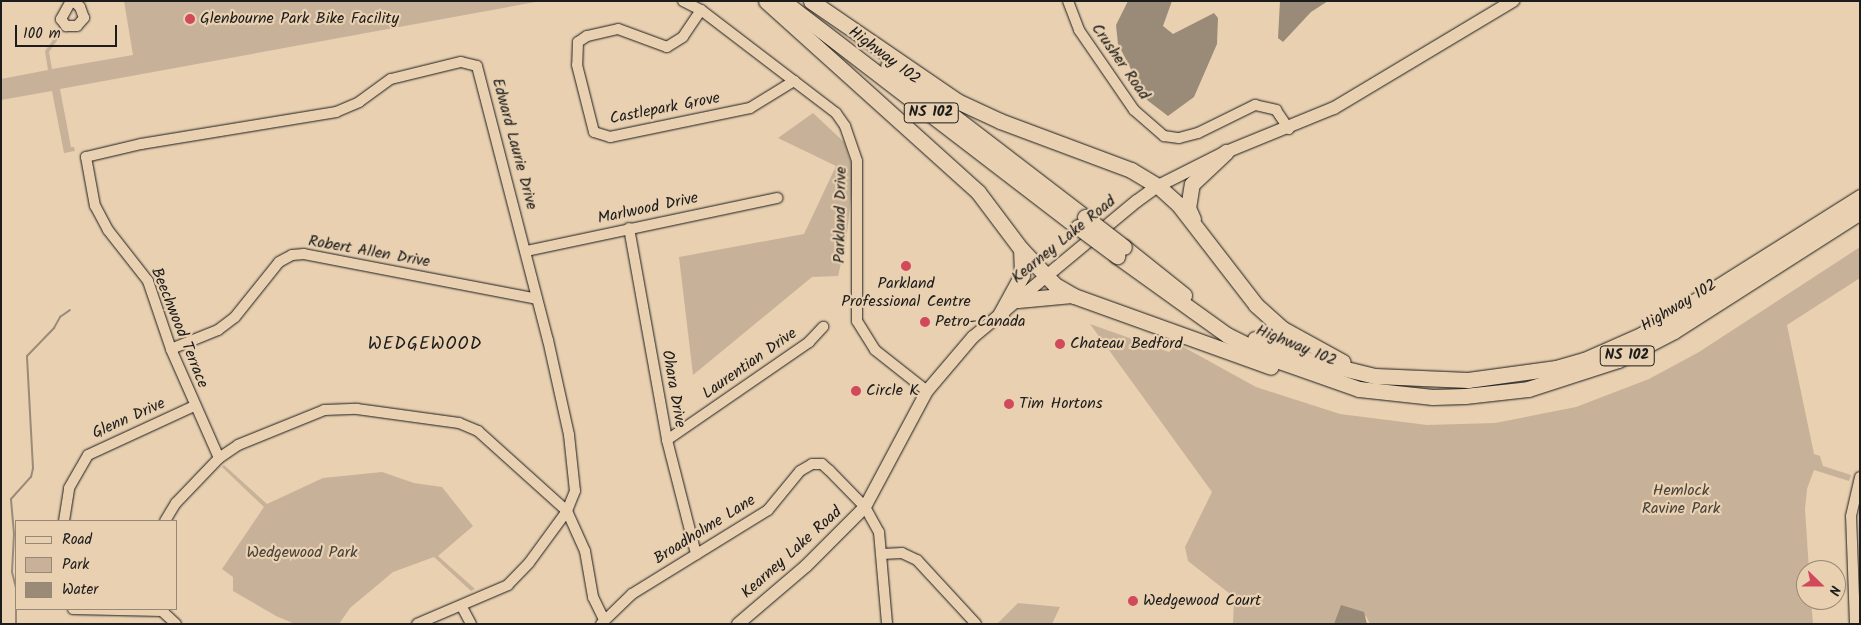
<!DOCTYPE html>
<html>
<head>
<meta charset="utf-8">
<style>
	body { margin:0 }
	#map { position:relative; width:1861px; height:625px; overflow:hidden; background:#e8d0b1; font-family:Kalam,sans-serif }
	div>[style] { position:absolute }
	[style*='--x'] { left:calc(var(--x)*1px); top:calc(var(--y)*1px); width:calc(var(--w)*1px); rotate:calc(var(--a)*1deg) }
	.green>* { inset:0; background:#c7b299 }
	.water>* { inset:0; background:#9a8b78 }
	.stream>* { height:2px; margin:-1px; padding:0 1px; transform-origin:1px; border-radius:1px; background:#9a8b78 }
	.roads { filter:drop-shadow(0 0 1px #1c1c1c) drop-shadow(0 0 1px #1c1c1c) }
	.minor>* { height:10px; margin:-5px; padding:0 5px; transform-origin:5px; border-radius:5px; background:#e8d0b1 }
	.major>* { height:12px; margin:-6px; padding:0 6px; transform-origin:6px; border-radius:6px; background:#e8d0b1 }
	.highway>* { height:15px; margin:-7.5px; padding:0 7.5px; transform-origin:7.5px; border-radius:7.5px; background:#e8d0b1 }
	.bridges { filter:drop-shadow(0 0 1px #1c1c1c) drop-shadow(0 0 1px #1c1c1c) }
	.highway-bridge>* { height:15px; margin:-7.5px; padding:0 7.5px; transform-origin:7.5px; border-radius:7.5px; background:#e8d0b1 }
	.dots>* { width:14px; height:14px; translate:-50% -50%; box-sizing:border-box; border:2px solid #e8d0b1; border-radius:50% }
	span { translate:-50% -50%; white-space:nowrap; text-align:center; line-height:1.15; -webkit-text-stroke:4.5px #e8d0b1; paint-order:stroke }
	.shield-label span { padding:1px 4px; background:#e8d0b1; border:1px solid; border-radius:4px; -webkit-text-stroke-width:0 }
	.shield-label { font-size:15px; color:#1c1c1c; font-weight:700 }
	.poi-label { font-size:16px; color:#1c1c1c }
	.left { translate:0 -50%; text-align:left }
	.street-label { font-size:16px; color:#1c1c1c }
	.park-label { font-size:16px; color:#47423b }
	.neighbourhood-label { font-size:18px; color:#1c1c1c; letter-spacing:1px }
	.frame { position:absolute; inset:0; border:2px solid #1c1c1c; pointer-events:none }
	.legend { position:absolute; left:15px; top:520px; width:162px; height:90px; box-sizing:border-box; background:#e8d0b1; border:1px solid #968875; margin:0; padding:6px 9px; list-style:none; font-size:15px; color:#1c1c1c }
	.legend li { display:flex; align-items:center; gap:10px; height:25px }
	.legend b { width:25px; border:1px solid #968875 }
	.north { position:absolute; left:1796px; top:560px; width:50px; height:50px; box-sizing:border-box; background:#e8d0b1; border:1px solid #968875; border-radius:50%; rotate:112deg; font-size:14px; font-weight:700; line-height:20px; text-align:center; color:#1c1c1c }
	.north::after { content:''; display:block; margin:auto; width:18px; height:22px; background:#d1495b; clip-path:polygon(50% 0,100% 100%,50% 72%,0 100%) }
	.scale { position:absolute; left:15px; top:25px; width:102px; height:22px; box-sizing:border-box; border:2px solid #1c1c1c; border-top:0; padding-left:6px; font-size:15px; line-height:18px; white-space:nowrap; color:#1c1c1c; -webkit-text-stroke:4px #e8d0b1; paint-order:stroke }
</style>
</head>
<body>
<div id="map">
	<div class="green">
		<div style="clip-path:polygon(124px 1px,541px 1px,60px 89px,71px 147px,74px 147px,75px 151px,64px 153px,52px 91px,1px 100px,1px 79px,48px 70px,45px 51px,60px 30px,63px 32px,49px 52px,52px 69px,133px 55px)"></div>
		<div style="clip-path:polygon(813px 113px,844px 142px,854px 172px,846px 242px,838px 276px,812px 277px,693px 375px,679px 257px,804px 234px,836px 166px,778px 138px)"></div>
		<div style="clip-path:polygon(1860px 247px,1860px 278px,1787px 325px,1814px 454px,1820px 456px,1823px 466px,1851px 475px,1849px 481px,1814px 470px,1807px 489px,1805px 509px,1809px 570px,1806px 570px,1806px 600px,1811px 600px,1813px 624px,1370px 624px,1366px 616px,1336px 624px,1233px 624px,1234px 597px,1188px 561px,1185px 547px,1212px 492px,1090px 324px,1169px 352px,1178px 344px,1256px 387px,1340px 414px,1427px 425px,1495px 423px,1576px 407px,1649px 379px,1699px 352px)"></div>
		<div style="clip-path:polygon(224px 465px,267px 504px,323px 478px,382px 472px,414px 483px,442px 487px,473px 526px,438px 556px,475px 589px,471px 591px,434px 557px,393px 572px,350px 608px,339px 624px,295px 624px,276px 616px,233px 591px,233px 577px,222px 569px,264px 507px,222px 467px)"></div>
		<div style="clip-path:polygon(1018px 603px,1060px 607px,1052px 624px,997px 624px)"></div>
	</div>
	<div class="water">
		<div style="clip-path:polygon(1128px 1px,1172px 1px,1163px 26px,1173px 34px,1214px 13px,1218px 18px,1217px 44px,1194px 97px,1168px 116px,1147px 100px,1118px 44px,1116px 25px)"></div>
		<div style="clip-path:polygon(1280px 1px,1328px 1px,1311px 12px,1283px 42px,1278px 38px)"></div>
		<div style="clip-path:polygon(1341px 605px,1364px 612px,1367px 624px,1334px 624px)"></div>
	</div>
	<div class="stream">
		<div style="--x:16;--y:588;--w:16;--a:-104"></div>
		<div style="--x:12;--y:572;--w:38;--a:-87"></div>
		<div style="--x:14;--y:534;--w:35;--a:-95"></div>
		<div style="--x:11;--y:499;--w:30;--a:-48"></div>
		<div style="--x:31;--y:477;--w:9;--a:-77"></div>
		<div style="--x:33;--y:468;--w:112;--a:-93.1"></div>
		<div style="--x:27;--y:356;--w:39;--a:-46"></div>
		<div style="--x:54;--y:328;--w:13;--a:-61"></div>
		<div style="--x:60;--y:317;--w:12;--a:-35"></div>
		<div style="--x:16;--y:624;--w:19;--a:-90"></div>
	</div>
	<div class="roads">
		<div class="minor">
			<div style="--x:71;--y:1;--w:21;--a:119"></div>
			<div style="--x:61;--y:19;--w:9;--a:54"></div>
			<div style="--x:66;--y:26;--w:11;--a:0"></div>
			<div style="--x:77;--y:26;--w:11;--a:-49"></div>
			<div style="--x:84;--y:18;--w:12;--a:-110"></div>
			<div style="--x:80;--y:7;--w:9;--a:-139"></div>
			<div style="--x:683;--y:1;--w:20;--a:27"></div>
			<div style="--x:701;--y:10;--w:117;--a:37.4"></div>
			<div style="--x:794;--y:81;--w:53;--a:37.3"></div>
			<div style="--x:836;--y:113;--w:16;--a:55"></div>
			<div style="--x:845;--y:126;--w:37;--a:71"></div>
			<div style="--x:857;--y:161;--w:160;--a:90"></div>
			<div style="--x:857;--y:321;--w:34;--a:58"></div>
			<div style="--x:875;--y:350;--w:66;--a:38.3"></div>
			<div style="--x:1068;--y:1;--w:31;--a:69"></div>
			<div style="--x:1079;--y:30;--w:97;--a:55.5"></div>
			<div style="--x:1134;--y:110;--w:40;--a:41"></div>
			<div style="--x:1164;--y:136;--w:15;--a:8"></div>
			<div style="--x:1179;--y:138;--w:20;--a:-15"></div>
			<div style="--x:1198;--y:133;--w:64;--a:-26.2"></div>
			<div style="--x:1255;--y:105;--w:22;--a:13"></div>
			<div style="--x:1276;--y:110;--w:23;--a:56"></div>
			<div style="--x:701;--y:10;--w:32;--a:124"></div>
			<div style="--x:683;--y:37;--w:19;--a:148"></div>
			<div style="--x:667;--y:47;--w:52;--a:-159.8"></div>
			<div style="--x:618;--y:29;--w:32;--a:167"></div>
			<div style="--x:587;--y:36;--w:11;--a:146"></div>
			<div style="--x:578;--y:42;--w:23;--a:92"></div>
			<div style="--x:577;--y:65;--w:69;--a:75.8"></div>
			<div style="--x:594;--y:132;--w:17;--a:17"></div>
			<div style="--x:610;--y:137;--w:143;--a:-11.7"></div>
			<div style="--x:750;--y:108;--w:52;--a:-31.5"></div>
			<div style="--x:629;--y:228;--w:215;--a:79.8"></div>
			<div style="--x:667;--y:440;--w:118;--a:75.7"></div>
			<div style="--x:526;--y:251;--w:257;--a:-11.9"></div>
			<div style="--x:171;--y:349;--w:51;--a:-22"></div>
			<div style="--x:218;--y:330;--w:21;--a:-37"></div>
			<div style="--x:235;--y:317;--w:70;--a:-51.3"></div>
			<div style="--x:279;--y:262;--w:15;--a:-28"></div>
			<div style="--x:292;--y:255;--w:12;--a:-5"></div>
			<div style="--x:304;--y:254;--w:237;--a:10.9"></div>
			<div style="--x:667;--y:440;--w:173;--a:-34.6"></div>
			<div style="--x:809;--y:342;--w:21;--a:-47"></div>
			<div style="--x:219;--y:458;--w:119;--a:-113.8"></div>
			<div style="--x:171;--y:349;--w:72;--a:-108.7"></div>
			<div style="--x:148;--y:281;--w:65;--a:-128.1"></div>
			<div style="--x:108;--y:230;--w:27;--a:-118"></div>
			<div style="--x:95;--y:206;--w:50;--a:-100.4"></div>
			<div style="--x:86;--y:157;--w:57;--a:-13.3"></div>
			<div style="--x:141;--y:144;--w:198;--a:-9.3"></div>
			<div style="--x:336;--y:112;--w:25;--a:-23"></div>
			<div style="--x:359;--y:102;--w:39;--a:-36"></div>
			<div style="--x:391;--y:79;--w:72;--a:-13.7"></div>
			<div style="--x:461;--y:62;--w:16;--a:14"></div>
			<div style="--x:477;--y:66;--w:283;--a:75.5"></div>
			<div style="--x:548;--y:340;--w:97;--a:77.5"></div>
			<div style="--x:569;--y:435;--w:56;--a:83.9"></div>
			<div style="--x:575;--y:491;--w:22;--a:112"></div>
			<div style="--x:567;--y:511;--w:64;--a:126.2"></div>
			<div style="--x:529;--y:563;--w:30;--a:134"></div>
			<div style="--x:508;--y:585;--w:99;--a:156.8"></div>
			<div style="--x:64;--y:521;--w:33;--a:-81"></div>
			<div style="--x:69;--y:488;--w:38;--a:-60"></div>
			<div style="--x:88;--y:455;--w:117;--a:-24.8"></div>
			<div style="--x:165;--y:521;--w:21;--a:-59"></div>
			<div style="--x:176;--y:503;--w:62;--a:-46.3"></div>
			<div style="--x:219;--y:458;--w:23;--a:-34"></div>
			<div style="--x:238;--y:445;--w:93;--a:-22.1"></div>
			<div style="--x:324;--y:410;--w:33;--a:-2"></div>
			<div style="--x:357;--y:409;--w:103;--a:7.8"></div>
			<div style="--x:459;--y:423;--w:21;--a:23"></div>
			<div style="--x:478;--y:431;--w:120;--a:42"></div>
			<div style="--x:567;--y:511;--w:44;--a:65.8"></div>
			<div style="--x:585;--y:551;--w:47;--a:80.1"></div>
			<div style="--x:593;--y:597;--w:25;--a:64"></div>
			<div style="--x:882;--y:554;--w:20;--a:-3"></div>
			<div style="--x:902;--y:553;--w:17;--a:25"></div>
			<div style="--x:917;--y:560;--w:87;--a:47.3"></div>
			<div style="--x:462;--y:607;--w:19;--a:62"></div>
			<div style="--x:73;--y:609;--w:89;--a:1.3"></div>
			<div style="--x:162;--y:611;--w:19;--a:43"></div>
			<div style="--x:601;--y:624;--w:43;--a:-44.1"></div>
			<div style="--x:632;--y:594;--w:160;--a:-31.7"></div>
			<div style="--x:768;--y:510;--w:50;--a:-50.6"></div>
			<div style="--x:800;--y:471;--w:14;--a:-30"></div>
			<div style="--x:812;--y:464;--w:10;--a:0"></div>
			<div style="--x:822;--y:464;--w:9;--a:41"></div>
			<div style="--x:829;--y:470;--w:52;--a:45.8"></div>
			<div style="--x:865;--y:507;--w:29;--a:61"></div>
			<div style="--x:879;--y:532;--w:92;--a:85"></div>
			<div style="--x:1855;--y:624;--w:108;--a:-92.1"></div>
			<div style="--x:1851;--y:516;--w:40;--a:-77"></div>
		</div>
		<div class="major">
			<div style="--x:738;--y:624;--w:89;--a:-40.5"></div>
			<div style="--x:806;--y:566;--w:83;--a:-45"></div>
			<div style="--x:865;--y:507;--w:132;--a:-61.9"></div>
			<div style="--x:927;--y:391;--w:71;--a:-49.6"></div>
			<div style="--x:973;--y:337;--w:213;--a:-39.7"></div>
			<div style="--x:1137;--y:201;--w:26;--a:-36"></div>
			<div style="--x:1158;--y:186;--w:76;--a:-26.6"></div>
			<div style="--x:1226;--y:152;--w:117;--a:-22.2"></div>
			<div style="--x:1334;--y:108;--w:209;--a:-30.9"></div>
		</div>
		<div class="highway">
			<div style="--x:766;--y:1;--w:285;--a:42"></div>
			<div style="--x:978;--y:192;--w:71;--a:53"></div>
			<div style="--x:1021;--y:249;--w:50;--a:46.6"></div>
			<div style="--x:1055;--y:285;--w:22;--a:30"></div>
			<div style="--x:1074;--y:296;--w:209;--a:19.8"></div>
			<div style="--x:783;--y:1;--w:372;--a:37.5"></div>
			<div style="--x:811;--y:1;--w:177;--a:34.4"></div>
			<div style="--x:957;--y:101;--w:47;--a:24.9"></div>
			<div style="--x:1000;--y:121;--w:140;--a:20.5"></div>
			<div style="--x:1131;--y:170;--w:31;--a:31"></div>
			<div style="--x:1158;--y:186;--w:27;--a:42"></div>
			<div style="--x:1178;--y:204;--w:128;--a:52.3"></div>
			<div style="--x:1256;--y:305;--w:36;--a:42"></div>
			<div style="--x:1283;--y:329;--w:68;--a:28.8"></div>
			<div style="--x:888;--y:66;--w:248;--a:37.5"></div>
			<div style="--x:1193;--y:219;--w:12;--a:-114"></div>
			<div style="--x:1188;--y:208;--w:24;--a:-81"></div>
			<div style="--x:1192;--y:184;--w:47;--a:-43.3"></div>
			<div style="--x:1124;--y:247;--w:77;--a:38.7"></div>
			<div style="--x:1117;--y:256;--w:135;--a:35.7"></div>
			<div style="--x:1227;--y:335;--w:58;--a:26.6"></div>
			<div style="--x:1279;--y:361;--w:85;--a:19.3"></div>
			<div style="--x:1359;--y:389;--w:74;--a:6.2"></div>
			<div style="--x:1433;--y:397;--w:32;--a:-2"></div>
			<div style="--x:1465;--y:396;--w:63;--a:-6.3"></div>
			<div style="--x:1528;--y:389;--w:95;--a:-17.9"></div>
			<div style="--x:1618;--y:360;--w:63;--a:-27.4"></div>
			<div style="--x:1674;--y:331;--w:221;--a:-32.6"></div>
			<div style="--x:1018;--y:300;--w:54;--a:-5.3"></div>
			<div style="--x:1000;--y:315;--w:46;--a:-61.2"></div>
			<div style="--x:1022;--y:275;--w:26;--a:-92"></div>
			<div style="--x:1255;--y:339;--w:46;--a:23.2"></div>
			<div style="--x:1297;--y:357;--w:80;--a:13.7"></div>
			<div style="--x:1375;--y:376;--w:93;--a:2.5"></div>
			<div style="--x:1468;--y:380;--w:89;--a:-7.8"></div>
			<div style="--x:1556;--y:368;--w:29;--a:-16"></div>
			<div style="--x:1584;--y:360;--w:62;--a:-23.7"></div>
			<div style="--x:1641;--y:335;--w:259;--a:-32.2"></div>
		</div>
	</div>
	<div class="bridges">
		<div class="highway-bridge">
			<div style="--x:1085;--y:217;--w:49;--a:37.6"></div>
			<div style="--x:1078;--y:227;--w:49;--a:36.6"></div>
		</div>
	</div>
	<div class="dots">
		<div style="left:190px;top:19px;background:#d1495b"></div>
		<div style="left:906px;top:266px;background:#d1495b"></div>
		<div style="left:925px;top:322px;background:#d1495b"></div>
		<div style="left:1060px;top:344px;background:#d1495b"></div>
		<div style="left:856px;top:391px;background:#d1495b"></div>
		<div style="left:1009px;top:404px;background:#d1495b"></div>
		<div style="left:1133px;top:601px;background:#d1495b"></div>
	</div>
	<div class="shield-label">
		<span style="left:931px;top:113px">NS 102</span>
		<span style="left:1627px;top:356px">NS 102</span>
	</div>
	<div class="poi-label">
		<span class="left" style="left:200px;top:19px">Glenbourne Park Bike Facility</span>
		<span style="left:906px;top:293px">Parkland<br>Professional Centre</span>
		<span class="left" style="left:935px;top:322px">Petro-Canada</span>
		<span class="left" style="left:1070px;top:344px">Chateau Bedford</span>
		<span class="left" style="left:866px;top:391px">Circle K</span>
		<span class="left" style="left:1019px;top:404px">Tim Hortons</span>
		<span class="left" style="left:1143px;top:601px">Wedgewood Court</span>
	</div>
	<div class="street-label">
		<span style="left:884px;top:56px;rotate:37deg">Highway 102</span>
		<span style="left:1120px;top:62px;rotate:55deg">Crusher Road</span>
		<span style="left:665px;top:109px;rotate:-11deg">Castlepark Grove</span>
		<span style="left:514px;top:144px;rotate:75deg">Edward Laurie Drive</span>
		<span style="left:648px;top:209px;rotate:-12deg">Marlwood Drive</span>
		<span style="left:841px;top:215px;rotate:-89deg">Parkland Drive</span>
		<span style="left:1064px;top:240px;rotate:-39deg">Kearney Lake Road</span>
		<span style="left:369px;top:252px;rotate:10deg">Robert Allen Drive</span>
		<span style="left:1679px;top:306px;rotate:-31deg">Highway 102</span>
		<span style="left:179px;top:328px;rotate:68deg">Beechwood Terrace</span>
		<span style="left:1296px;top:346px;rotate:22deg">Highway 102</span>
		<span style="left:750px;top:364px;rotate:-35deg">Laurentian Drive</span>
		<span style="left:673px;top:389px;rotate:80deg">Ohara Drive</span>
		<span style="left:129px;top:419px;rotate:-24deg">Glenn Drive</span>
		<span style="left:705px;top:530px;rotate:-32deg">Broadholme Lane</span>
		<span style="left:792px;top:553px;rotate:-42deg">Kearney Lake Road</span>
	</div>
	<div class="park-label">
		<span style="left:1681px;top:500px">Hemlock<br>Ravine Park</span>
		<span style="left:302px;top:553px">Wedgewood Park</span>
	</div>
	<div class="neighbourhood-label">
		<span style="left:425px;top:345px">WEDGEWOOD</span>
	</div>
	<div class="frame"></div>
	<ul class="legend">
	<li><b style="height:6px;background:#e8d0b1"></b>Road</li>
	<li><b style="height:14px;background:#c7b299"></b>Park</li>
	<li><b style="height:14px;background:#9a8b78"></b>Water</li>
	</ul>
	<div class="north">N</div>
	<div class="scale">100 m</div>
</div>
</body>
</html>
